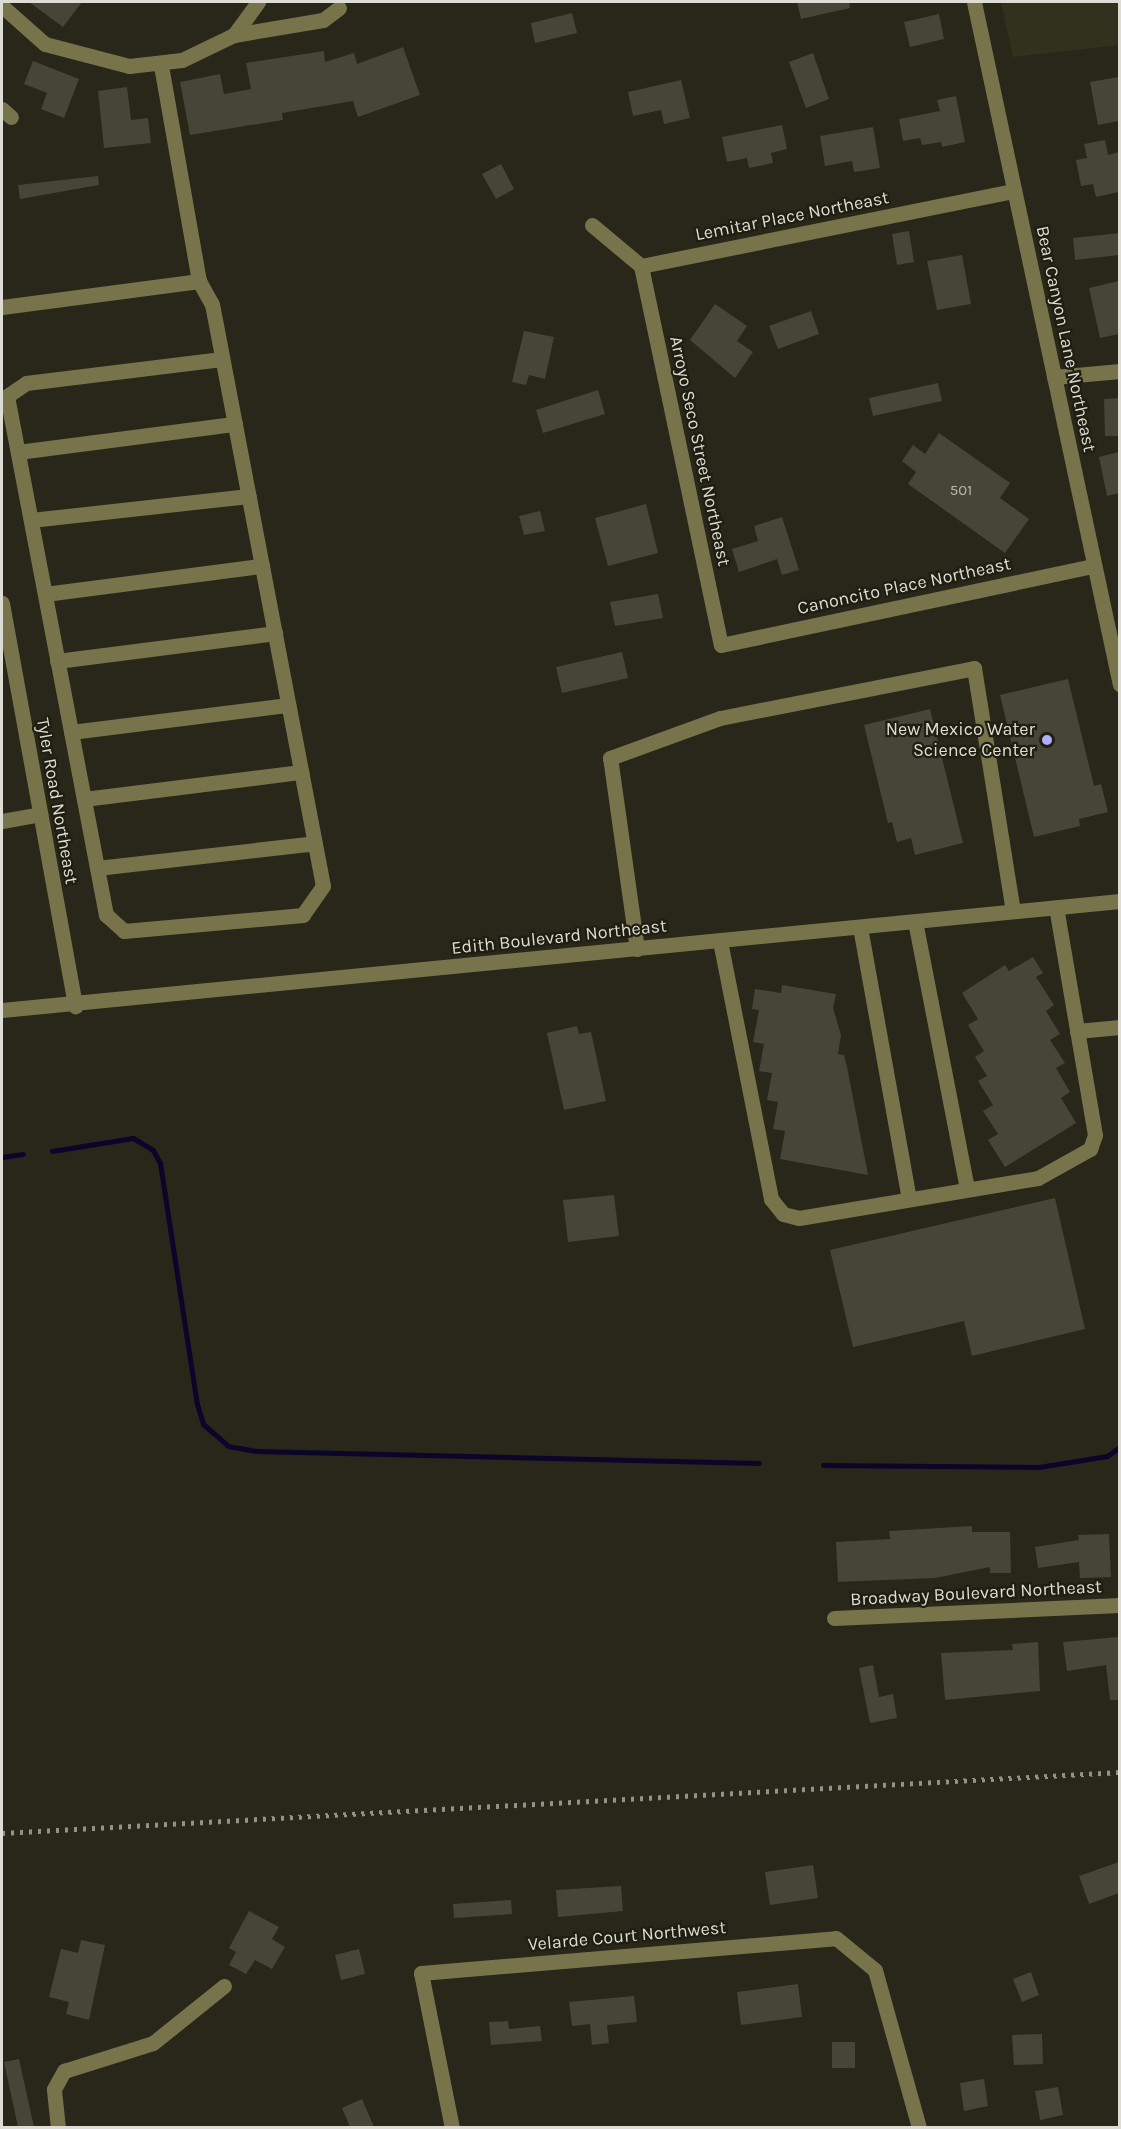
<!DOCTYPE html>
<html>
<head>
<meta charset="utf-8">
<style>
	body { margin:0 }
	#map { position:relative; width:1121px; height:2129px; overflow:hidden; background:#28271a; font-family:Karla,sans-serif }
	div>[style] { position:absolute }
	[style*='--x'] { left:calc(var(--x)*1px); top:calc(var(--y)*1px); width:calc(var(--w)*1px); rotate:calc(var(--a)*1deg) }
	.built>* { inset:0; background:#32311e }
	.stream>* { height:5px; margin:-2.5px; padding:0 2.5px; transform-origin:2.5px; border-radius:2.5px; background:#0b052a }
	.building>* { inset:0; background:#464537 }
	.minor>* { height:15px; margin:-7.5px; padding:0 7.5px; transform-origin:7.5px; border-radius:7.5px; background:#77744b }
	.rail>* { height:4.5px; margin-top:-2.25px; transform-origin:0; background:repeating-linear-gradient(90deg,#929288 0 3px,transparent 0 9px) }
	.dots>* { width:16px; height:16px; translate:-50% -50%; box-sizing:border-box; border:3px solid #1f1e11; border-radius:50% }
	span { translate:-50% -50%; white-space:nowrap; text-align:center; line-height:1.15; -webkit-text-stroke:4.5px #1f1e11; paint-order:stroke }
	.number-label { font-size:15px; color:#b7b7ae }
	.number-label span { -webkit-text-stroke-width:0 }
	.street-label { font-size:18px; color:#ddddd5 }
	.poi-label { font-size:18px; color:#ddddd5 }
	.right { translate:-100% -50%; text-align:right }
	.frame { position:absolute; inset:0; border:3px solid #ddddd5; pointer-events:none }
</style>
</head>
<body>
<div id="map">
	<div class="built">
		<div style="clip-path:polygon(1001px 2px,1119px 2px,1119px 45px,1013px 57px)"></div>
	</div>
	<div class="stream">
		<div style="--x:52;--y:1151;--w:82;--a:-9.1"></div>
		<div style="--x:133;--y:1138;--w:23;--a:31"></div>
		<div style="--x:153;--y:1150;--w:15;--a:62"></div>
		<div style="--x:160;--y:1163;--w:244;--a:81.3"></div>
		<div style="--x:197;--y:1404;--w:21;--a:73"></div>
		<div style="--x:203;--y:1424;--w:33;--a:41"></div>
		<div style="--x:228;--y:1446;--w:29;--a:10"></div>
		<div style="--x:257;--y:1451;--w:502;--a:1.37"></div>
		<div style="--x:2;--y:1157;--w:21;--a:-8"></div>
		<div style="--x:823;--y:1465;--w:216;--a:0.5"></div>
		<div style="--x:1039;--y:1467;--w:69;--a:-9.2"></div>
		<div style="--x:1107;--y:1456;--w:16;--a:-35"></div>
	</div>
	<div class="building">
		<div style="clip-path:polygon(29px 2px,82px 2px,63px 27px)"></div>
		<div style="clip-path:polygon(797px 2px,849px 2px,850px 8px,801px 19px)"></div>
		<div style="clip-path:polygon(572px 13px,577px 33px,535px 43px,531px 23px)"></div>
		<div style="clip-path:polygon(939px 14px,944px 39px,910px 47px,904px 22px)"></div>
		<div style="clip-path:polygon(403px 47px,420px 95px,358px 117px,353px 101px,282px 113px,283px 120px,190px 135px,180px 82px,220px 74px,224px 94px,251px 89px,246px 63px,324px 51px,325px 62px,354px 53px,357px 64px)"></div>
		<div style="clip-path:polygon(813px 53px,829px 99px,806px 108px,789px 62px)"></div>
		<div style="clip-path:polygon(33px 61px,79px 79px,64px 118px,41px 109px,47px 93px,24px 84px)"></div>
		<div style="clip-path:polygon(1118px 77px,1119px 121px,1098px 125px,1090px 82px)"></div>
		<div style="clip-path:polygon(681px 80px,690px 118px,664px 124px,661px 110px,633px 116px,628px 92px)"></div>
		<div style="clip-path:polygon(127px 87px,131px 120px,148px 118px,151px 143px,104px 148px,98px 91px)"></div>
		<div style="clip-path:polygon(956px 96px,965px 142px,942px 147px,941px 142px,922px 145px,920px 138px,903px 141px,899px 119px,940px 111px,937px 100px)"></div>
		<div style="clip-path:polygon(782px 125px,787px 149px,771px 153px,773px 163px,749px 168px,747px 158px,727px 162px,722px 137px)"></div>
		<div style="clip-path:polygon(873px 127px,880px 168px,854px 172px,852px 161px,825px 166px,820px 136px)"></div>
		<div style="clip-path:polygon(1105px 140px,1108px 155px,1119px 152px,1119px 192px,1096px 197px,1093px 184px,1081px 186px,1076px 160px,1087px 158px,1084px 144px)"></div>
		<div style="clip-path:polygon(501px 164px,514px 189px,496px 199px,482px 174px)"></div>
		<div style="clip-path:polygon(98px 176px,99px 185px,20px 199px,18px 185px)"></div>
		<div style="clip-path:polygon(909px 231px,914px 262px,897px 265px,892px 234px)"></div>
		<div style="clip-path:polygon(1119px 233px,1119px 255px,1075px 260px,1073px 238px)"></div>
		<div style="clip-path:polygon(962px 255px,971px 304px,937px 310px,927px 261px)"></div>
		<div style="clip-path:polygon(1119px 281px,1119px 334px,1100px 338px,1089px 288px)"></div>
		<div style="clip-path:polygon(715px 304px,747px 326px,737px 341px,753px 352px,735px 378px,690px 340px)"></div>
		<div style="clip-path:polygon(811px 311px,819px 334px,778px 349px,769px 326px)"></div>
		<div style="clip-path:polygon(524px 331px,554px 337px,545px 379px,529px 375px,526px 385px,512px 382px)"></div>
		<div style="clip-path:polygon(938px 383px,942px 401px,873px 416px,869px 398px)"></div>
		<div style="clip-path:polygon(598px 390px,605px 414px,543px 433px,536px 410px)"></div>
		<div style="clip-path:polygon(1119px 398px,1119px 436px,1105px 436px,1104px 399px)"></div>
		<div style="clip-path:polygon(939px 433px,1010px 483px,1000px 498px,1029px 519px,1005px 553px,908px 484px,916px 472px,902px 461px,913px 445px,925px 454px)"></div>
		<div style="clip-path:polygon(1119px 452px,1119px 493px,1107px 496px,1099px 457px)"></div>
		<div style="clip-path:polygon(646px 504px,658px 553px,608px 566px,595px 518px)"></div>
		<div style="clip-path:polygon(540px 511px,545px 531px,524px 535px,519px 516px)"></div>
		<div style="clip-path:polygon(782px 517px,799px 570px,782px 575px,777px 559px,739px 572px,732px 549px,758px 541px,754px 526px)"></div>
		<div style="clip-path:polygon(658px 594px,663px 618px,615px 626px,610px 602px)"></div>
		<div style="clip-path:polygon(622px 652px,628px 678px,562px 693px,556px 667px)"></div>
		<div style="clip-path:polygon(1068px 679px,1094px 786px,1101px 784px,1108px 812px,1079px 819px,1080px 826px,1034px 837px,1000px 695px)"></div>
		<div style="clip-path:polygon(930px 709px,963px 843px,915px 855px,911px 838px,897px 842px,892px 822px,888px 823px,864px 725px)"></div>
		<div style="clip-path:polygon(1033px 957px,1043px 973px,1036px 977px,1054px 1005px,1046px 1011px,1060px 1034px,1050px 1040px,1065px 1063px,1056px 1068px,1070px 1092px,1061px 1098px,1076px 1123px,1005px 1167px,988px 1140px,998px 1134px,983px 1111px,993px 1105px,978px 1081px,987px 1076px,975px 1057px,984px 1051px,968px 1025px,978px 1019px,962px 993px,1005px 965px,1009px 971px)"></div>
		<div style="clip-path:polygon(782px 985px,836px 994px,833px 1008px,841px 1035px,838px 1054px,844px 1055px,847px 1067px,868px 1175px,780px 1159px,785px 1131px,773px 1129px,778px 1102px,767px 1100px,772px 1073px,759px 1071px,764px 1044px,753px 1042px,759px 1010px,752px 1009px,755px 989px,781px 993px)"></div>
		<div style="clip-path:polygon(577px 1026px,579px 1034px,591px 1032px,606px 1101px,564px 1110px,547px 1033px)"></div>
		<div style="clip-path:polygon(614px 1195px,619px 1236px,568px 1242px,563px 1200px)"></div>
		<div style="clip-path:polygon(1055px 1198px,1085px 1329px,972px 1356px,964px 1321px,853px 1347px,830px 1250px)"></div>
		<div style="clip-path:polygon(972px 1526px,972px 1532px,1010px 1532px,1011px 1573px,990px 1573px,990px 1567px,935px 1578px,838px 1582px,836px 1542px,890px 1539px,889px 1531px)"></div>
		<div style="clip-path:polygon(1109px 1534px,1111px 1577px,1080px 1578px,1079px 1562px,1038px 1568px,1035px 1547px,1079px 1540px,1078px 1535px)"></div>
		<div style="clip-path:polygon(1119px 1637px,1119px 1700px,1110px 1700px,1106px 1665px,1067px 1671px,1063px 1642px)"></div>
		<div style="clip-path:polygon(1038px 1642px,1040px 1691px,945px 1700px,941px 1653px,1013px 1650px,1012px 1644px)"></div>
		<div style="clip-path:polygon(873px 1665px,879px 1697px,893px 1694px,897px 1718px,870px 1723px,859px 1668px)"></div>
		<div style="clip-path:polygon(1119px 1862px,1119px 1893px,1089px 1904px,1079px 1876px)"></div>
		<div style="clip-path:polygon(813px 1865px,818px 1898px,770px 1905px,765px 1872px)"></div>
		<div style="clip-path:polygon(621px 1886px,623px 1911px,558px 1917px,556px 1890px)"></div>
		<div style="clip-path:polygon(511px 1900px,512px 1914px,454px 1918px,453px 1904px)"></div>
		<div style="clip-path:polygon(249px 1911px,279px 1927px,272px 1939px,285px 1947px,272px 1969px,255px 1960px,246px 1974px,229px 1965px,236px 1952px,229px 1948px)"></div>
		<div style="clip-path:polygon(81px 1940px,105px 1945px,89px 2020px,66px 2014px,69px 2002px,49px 1997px,61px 1949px,78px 1953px)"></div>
		<div style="clip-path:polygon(359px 1949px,365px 1974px,341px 1980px,335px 1955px)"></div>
		<div style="clip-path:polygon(1031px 1972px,1039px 1995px,1022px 2002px,1013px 1979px)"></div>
		<div style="clip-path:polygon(798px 1984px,802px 2017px,741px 2025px,737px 1992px)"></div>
		<div style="clip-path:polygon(634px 1996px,637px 2022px,607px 2025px,609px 2043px,592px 2045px,590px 2024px,572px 2026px,569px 2002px)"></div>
		<div style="clip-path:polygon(508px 2021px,509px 2029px,540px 2026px,542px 2041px,491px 2045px,489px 2022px)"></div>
		<div style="clip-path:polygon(1042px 2034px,1043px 2064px,1014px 2065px,1012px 2035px)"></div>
		<div style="clip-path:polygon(832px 2042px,855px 2042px,855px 2068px,832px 2068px)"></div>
		<div style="clip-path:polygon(19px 2059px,34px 2127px,18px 2127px,4px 2062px)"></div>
		<div style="clip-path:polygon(984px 2079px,988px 2106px,964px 2111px,960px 2083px)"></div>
		<div style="clip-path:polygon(1058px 2087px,1063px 2115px,1040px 2120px,1035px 2091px)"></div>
		<div style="clip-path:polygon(362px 2099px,374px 2127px,350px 2127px,342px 2108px)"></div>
	</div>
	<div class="minor">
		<div style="--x:974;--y:2;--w:698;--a:77.93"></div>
		<div style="--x:2;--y:6;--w:57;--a:41.5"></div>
		<div style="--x:45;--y:44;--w:87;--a:14.7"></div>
		<div style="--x:129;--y:66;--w:53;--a:-6.5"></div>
		<div style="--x:182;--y:60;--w:58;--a:-25.7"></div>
		<div style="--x:234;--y:35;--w:90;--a:-9.6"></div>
		<div style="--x:323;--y:20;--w:20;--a:-37"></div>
		<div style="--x:234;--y:35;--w:41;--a:-54"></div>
		<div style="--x:2;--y:109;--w:12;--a:42"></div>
		<div style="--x:592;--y:225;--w:64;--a:39.9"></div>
		<div style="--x:641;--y:266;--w:380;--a:-11.4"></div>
		<div style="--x:641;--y:266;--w:387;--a:78.1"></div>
		<div style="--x:721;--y:645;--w:381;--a:-12"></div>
		<div style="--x:199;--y:281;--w:26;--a:61"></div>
		<div style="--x:212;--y:304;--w:592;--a:79.2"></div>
		<div style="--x:323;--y:886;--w:35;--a:125"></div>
		<div style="--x:303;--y:915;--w:180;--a:174.9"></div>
		<div style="--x:124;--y:931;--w:24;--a:-138"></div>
		<div style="--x:106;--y:915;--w:528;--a:-100.8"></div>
		<div style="--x:7;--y:396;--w:23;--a:-34"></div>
		<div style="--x:26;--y:383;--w:197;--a:-7"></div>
		<div style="--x:2;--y:307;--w:199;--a:-7.5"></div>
		<div style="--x:199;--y:281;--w:219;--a:-100"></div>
		<div style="--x:1054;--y:377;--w:66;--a:-5.2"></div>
		<div style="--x:18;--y:452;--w:219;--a:-7.4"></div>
		<div style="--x:31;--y:520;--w:219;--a:-6.3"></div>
		<div style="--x:45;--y:594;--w:219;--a:-7.4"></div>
		<div style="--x:2;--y:603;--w:410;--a:79.7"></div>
		<div style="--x:57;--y:661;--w:220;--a:-7.3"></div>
		<div style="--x:71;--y:732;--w:219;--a:-7.1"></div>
		<div style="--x:84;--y:799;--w:219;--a:-7.1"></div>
		<div style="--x:2;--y:821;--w:39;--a:-10"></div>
		<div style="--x:97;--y:868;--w:219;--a:-6.5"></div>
		<div style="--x:915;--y:921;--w:272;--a:79"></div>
		<div style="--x:860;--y:927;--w:275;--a:79.8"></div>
		<div style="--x:720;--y:941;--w:263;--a:78.8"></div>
		<div style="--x:771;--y:1199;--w:19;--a:51"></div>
		<div style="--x:783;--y:1214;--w:16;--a:14"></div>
		<div style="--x:799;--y:1218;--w:242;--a:-9.5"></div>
		<div style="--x:1038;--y:1178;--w:60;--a:-29.1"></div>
		<div style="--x:1090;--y:1149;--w:15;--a:-70"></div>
		<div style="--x:1095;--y:1135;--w:231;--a:-99.7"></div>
		<div style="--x:637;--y:949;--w:193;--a:-98"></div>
		<div style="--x:610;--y:758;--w:117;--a:-20"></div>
		<div style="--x:720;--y:718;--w:259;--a:-11.1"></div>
		<div style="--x:974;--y:668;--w:246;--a:80.9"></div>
		<div style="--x:2;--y:1010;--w:1123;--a:-5.57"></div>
		<div style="--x:1077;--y:1031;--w:43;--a:-5.3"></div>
		<div style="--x:834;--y:1618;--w:286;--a:-2.6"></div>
		<div style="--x:58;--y:2128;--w:39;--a:-96"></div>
		<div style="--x:54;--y:2089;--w:21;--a:-61"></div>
		<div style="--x:64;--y:2071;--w:93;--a:-17.5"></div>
		<div style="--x:153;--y:2043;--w:91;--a:-38.8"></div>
		<div style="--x:452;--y:2128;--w:158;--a:-101.3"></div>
		<div style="--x:421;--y:1973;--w:416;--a:-4.8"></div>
		<div style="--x:836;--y:1938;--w:50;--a:39.4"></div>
		<div style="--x:875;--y:1970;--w:164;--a:74.4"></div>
	</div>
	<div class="rail">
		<div style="--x:2;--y:1833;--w:1120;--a:-3.12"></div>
	</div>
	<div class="dots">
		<div style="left:1047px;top:740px;background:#adaffb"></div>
	</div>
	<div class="number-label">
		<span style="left:961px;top:491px">501</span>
	</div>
	<div class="street-label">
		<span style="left:792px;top:216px;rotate:-11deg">Lemitar Place Northeast</span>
		<span style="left:1066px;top:339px;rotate:78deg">Bear Canyon Lane Northeast</span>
		<span style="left:700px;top:451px;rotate:78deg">Arroyo Seco Street Northeast</span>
		<span style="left:904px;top:586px;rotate:-12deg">Canoncito Place Northeast</span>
		<span style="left:57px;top:801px;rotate:80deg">Tyler Road Northeast</span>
		<span style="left:559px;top:937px;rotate:-6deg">Edith Boulevard Northeast</span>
		<span style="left:976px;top:1593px;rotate:-3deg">Broadway Boulevard Northeast</span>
		<span style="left:627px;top:1936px;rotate:-5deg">Velarde Court Northwest</span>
	</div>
	<div class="poi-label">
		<span class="right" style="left:1035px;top:740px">New Mexico Water<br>Science Center</span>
	</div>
	<div class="frame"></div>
</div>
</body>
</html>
